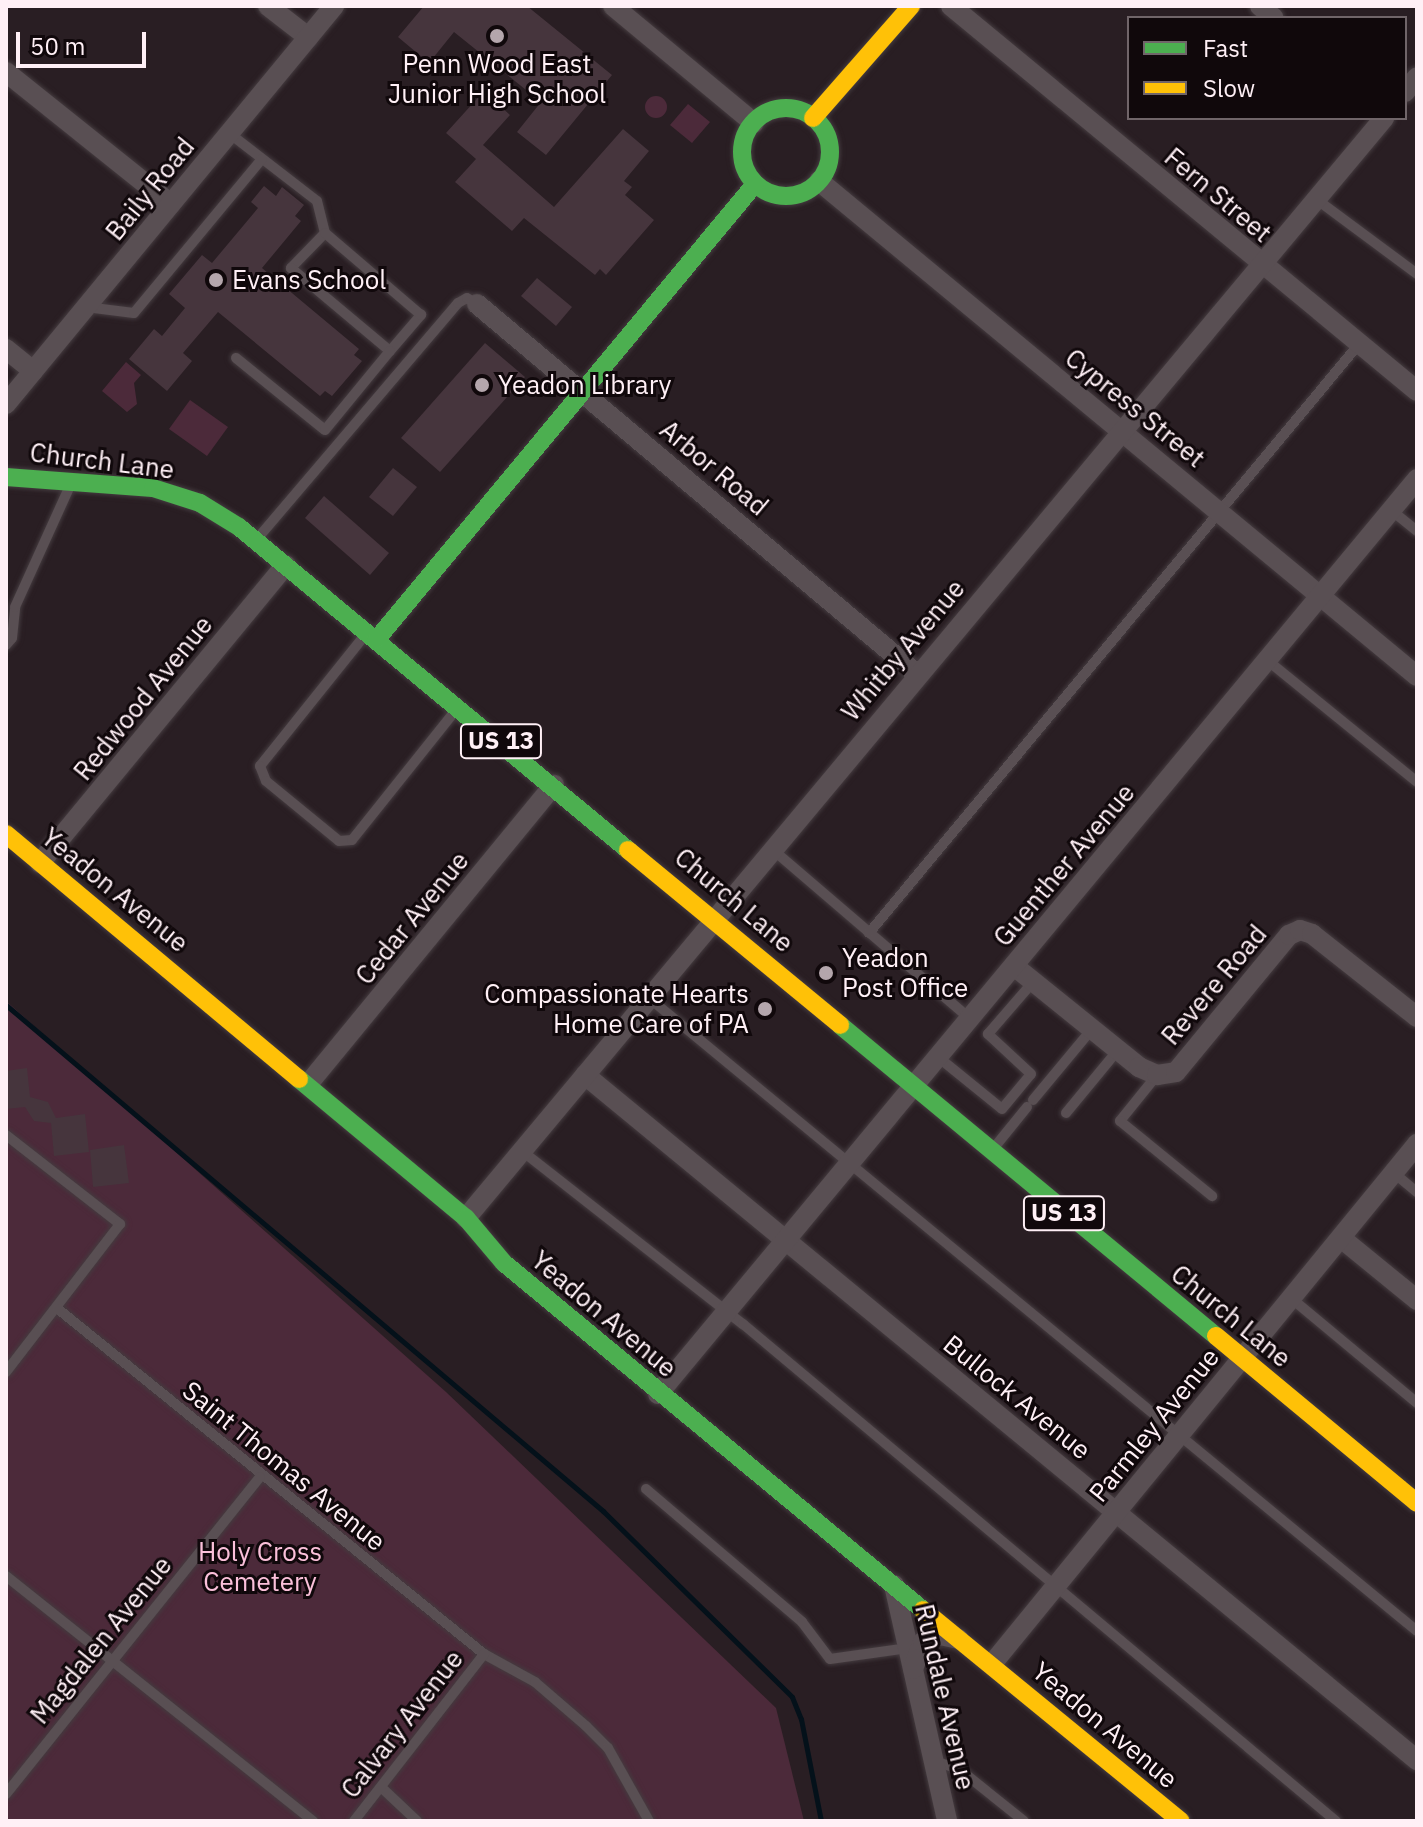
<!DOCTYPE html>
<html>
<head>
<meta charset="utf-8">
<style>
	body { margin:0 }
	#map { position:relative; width:1423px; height:1827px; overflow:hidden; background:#291e23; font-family:"IBM Plex Sans",sans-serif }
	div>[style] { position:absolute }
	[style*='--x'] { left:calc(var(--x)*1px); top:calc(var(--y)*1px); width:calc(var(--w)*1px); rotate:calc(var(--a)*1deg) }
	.green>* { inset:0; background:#4c2a3a }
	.round { border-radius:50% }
	.stream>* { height:5px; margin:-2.5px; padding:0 2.5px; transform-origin:2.5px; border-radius:2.5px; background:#04111a }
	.building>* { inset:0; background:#46353d }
	.roads { filter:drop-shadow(0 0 2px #443b3f) drop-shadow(0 0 2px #443b3f) }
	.lane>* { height:10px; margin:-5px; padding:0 5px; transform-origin:5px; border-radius:5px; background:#594f53 }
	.street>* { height:20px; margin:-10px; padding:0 10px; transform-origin:10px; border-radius:10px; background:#594f53 }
	.fast>* { height:18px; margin:-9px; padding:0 9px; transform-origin:9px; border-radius:9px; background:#4caf50 }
	.fast>.ring { margin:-9px; padding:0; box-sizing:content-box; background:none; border:18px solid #4caf50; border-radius:50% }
	.slow>* { height:18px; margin:-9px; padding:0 9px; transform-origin:9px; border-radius:9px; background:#ffc107 }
	.dots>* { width:22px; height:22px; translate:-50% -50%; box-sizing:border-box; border:4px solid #10080b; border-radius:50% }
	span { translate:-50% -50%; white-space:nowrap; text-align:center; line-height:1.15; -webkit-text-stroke:6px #10080b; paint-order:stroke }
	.shield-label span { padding:2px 6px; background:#10080b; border:2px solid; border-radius:6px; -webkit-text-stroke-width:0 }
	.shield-label { font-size:24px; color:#fff0f6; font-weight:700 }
	.poi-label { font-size:26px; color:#fff0f6 }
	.left { translate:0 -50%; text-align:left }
	.right { translate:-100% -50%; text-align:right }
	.street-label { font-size:26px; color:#fff0f6 }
	.park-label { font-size:26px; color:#fbc0da }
	.frame { position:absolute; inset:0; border:8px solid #fff0f6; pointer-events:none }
	.legend { position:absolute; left:1127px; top:16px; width:280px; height:104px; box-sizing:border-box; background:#10080b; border:2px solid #706569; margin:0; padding:10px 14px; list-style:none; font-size:24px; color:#fff0f6 }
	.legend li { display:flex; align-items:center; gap:16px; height:40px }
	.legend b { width:40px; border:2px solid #706569 }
	.scale { position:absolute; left:16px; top:32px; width:130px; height:36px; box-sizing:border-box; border:4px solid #fff0f6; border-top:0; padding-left:10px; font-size:24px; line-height:28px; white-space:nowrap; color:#fff0f6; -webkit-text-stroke:6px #10080b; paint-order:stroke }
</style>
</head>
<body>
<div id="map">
	<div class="green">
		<div class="round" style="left:645px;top:96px;width:22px;height:22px"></div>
		<div style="clip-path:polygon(688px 104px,710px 122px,692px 143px,670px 125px)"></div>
		<div style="clip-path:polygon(126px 362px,141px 375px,134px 383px,137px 404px,127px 412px,102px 391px)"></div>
		<div style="clip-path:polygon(190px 400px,228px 427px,207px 456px,169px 429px)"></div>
		<div style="clip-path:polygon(6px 1001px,446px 1392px,776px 1708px,804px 1821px,6px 1821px)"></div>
	</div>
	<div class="stream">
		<div style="--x:6;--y:1005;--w:783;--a:40.28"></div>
		<div style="--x:603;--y:1511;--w:265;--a:44.5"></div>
		<div style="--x:792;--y:1697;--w:24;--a:68"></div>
		<div style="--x:801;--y:1719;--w:104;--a:78.9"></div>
	</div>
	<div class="building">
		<div style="clip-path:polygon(424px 6px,527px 6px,612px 75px,546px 155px,517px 132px,541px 102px,454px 32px,429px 63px,398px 37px)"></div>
		<div style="clip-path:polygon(484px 91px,510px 115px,483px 145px,554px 207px,623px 129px,649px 151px,624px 181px,632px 187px,625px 195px,654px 220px,606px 275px,600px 269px,595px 275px,524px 218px,512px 231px,455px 182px,476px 159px,446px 133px)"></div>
		<div style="clip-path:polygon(264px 186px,276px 196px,282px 187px,304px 205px,295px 216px,301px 221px,262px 268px,359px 349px,354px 355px,362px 361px,332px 396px,325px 391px,320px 396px,218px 312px,183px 353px,192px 361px,167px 391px,129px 359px,154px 329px,162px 336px,185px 308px,169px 294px,202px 255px,212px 263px,258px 208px,251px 202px)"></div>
		<div style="clip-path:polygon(537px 278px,572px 307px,556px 326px,521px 296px)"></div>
		<div style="clip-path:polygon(485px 343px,525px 377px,440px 472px,401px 438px)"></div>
		<div style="clip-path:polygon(393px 468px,417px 487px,393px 516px,369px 497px)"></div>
		<div style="clip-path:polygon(324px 496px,389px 553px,370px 575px,305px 518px)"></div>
		<div style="clip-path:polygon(27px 1068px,30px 1097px,48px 1102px,56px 1118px,85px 1114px,89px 1152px,54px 1156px,51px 1123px,34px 1121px,25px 1107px,6px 1109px,6px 1071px)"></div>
		<div style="clip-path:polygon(124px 1145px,129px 1183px,93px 1187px,90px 1150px)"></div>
	</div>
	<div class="roads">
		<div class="lane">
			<div style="--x:229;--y:133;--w:111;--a:37.7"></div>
			<div style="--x:317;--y:201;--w:33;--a:76"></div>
			<div style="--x:325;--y:233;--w:49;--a:134.2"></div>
			<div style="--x:291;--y:268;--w:129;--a:40"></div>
			<div style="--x:390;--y:351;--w:48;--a:-49.3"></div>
			<div style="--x:421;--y:315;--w:126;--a:-139.5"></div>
			<div style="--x:1316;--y:199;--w:126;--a:36.6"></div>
			<div style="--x:86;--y:307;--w:48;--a:7.1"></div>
			<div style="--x:134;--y:313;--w:200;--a:-50.3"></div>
			<div style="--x:236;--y:358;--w:114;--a:39"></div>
			<div style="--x:325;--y:430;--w:102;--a:-50.6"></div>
			<div style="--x:1391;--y:510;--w:33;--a:39"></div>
			<div style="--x:257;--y:539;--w:310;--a:-49.6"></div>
			<div style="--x:458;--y:303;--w:10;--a:-29"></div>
			<div style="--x:467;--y:298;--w:12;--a:31"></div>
			<div style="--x:365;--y:635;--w:168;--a:128.7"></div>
			<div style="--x:260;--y:766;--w:16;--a:68"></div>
			<div style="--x:266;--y:781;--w:94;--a:39.4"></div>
			<div style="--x:339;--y:841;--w:13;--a:-4"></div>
			<div style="--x:352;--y:840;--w:165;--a:-51.4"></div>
			<div style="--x:6;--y:645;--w:9;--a:-49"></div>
			<div style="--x:12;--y:638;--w:31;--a:-84"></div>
			<div style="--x:15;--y:607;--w:133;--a:-65.6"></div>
			<div style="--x:1267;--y:660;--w:193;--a:39.1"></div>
			<div style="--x:772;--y:849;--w:261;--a:40.6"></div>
			<div style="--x:869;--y:933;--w:766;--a:-50.24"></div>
			<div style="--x:649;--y:998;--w:995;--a:39.5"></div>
			<div style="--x:938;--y:1057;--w:82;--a:39.1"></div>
			<div style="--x:1002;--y:1109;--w:45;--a:-50.4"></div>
			<div style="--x:1031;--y:1074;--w:59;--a:-137.1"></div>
			<div style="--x:988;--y:1034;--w:69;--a:-49.1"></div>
			<div style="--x:1157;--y:1075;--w:59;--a:128.8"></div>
			<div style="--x:1120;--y:1121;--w:119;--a:39.2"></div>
			<div style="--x:1033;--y:1100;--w:92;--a:-50.3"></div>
			<div style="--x:1066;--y:1113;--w:82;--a:-50.5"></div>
			<div style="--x:6;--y:1135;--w:145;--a:38"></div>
			<div style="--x:120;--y:1224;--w:187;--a:127.6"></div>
			<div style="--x:993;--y:1149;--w:54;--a:-51"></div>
			<div style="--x:522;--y:1151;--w:281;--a:38.1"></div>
			<div style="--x:743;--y:1324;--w:774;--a:39.97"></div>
			<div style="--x:1394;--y:1173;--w:30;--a:40"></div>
			<div style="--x:1291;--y:1298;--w:164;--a:39.8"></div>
			<div style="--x:58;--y:1309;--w:548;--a:39"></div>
			<div style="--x:484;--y:1654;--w:58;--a:28.8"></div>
			<div style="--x:535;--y:1682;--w:67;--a:40.8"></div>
			<div style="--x:586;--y:1726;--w:31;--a:45"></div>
			<div style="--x:608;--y:1748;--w:84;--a:60.7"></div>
			<div style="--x:646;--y:1489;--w:205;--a:40.4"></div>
			<div style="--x:802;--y:1622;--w:46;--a:52.9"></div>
			<div style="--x:830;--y:1659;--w:79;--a:-8"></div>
			<div style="--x:6;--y:1576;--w:393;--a:38.6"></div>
			<div style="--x:934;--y:1761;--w:26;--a:18"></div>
			<div style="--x:959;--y:1769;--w:83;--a:38.7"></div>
			<div style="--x:382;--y:1788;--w:48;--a:43.3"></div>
			<div style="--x:6;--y:1794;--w:406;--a:-51.3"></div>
			<div style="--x:354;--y:1821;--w:212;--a:-52.1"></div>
		</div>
		<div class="street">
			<div style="--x:268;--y:6;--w:51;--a:37.8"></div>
			<div style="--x:613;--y:6;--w:183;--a:39.7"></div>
			<div style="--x:951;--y:6;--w:604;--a:39.56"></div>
			<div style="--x:1260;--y:6;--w:18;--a:41"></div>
			<div style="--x:6;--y:72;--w:211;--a:38.7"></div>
			<div style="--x:1405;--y:92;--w:19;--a:-51"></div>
			<div style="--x:819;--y:181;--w:776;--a:39.62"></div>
			<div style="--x:477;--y:304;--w:575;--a:40.06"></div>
			<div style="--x:6;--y:349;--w:35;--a:39"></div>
			<div style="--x:6;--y:404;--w:516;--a:-50.51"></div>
			<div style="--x:40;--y:863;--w:386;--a:-50.5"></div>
			<div style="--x:1014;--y:966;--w:161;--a:38.9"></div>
			<div style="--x:1139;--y:1067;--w:20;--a:24"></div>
			<div style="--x:1157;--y:1075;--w:19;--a:-9"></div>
			<div style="--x:1176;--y:1072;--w:178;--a:-50.5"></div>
			<div style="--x:1289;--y:935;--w:12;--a:-24"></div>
			<div style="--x:1300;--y:930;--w:13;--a:18"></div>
			<div style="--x:1312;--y:934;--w:134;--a:38.3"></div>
			<div style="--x:585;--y:1075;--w:1078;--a:39.47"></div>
			<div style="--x:309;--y:1083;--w:386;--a:-50.6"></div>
			<div style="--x:466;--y:1218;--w:1433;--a:-50.15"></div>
			<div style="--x:1341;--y:1238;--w:98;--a:39.2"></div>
			<div style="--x:658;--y:1394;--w:1189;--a:-50.32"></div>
			<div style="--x:894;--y:1585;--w:242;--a:77.3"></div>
			<div style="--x:992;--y:1664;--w:672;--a:-50.74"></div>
			<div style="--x:913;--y:1669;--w:29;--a:-70"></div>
			<div style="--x:923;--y:1642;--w:18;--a:-22"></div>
			<div style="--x:940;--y:1635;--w:19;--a:12"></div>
		</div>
		<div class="fast">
			<div class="ring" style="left:742px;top:108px;width:70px;height:70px"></div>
			<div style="--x:6;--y:477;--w:147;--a:4.3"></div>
			<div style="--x:153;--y:488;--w:49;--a:17.7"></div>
			<div style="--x:200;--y:503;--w:46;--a:31.6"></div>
			<div style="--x:239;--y:527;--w:506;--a:39.7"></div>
			<div style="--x:377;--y:639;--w:592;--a:-50.28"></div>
			<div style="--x:840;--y:1025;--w:488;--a:39.6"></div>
			<div style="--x:299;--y:1079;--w:217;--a:39.8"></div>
			<div style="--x:466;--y:1218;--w:59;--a:49.8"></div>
			<div style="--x:504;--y:1263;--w:544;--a:39.63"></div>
		</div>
		<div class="slow">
			<div style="--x:813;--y:118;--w:149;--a:-48.8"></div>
			<div style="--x:6;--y:834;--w:382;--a:39.9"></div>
			<div style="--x:628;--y:850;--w:275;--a:39.5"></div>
			<div style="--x:1216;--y:1336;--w:261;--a:39.7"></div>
			<div style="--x:923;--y:1610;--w:333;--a:39.3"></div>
		</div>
	</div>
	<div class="dots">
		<div style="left:497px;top:36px;background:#b4a6ac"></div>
		<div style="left:216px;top:280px;background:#b4a6ac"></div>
		<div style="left:482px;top:385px;background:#b4a6ac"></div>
		<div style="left:826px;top:973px;background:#b4a6ac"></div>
		<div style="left:765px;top:1009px;background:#b4a6ac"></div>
	</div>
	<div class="shield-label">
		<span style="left:501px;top:741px">US 13</span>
		<span style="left:1064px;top:1213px">US 13</span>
	</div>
	<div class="poi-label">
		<span style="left:497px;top:79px">Penn Wood East<br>Junior High School</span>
		<span class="left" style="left:232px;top:280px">Evans School</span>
		<span class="left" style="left:498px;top:385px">Yeadon Library</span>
		<span class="left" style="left:842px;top:973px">Yeadon<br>Post Office</span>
		<span class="right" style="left:749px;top:1009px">Compassionate Hearts<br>Home Care of PA</span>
	</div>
	<div class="street-label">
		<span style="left:150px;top:189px;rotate:-51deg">Baily Road</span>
		<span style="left:1218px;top:195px;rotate:40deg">Fern Street</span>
		<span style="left:1135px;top:408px;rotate:39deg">Cypress Street</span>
		<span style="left:102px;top:461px;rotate:7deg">Church Lane</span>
		<span style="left:714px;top:468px;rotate:40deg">Arbor Road</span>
		<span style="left:903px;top:650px;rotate:-50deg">Whitby Avenue</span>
		<span style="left:143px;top:698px;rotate:-51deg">Redwood Avenue</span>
		<span style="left:1064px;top:865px;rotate:-50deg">Guenther Avenue</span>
		<span style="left:115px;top:890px;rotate:39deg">Yeadon Avenue</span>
		<span style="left:734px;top:900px;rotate:40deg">Church Lane</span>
		<span style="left:412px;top:918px;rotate:-51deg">Cedar Avenue</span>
		<span style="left:1214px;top:985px;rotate:-50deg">Revere Road</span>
		<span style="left:604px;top:1314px;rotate:40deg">Yeadon Avenue</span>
		<span style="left:1231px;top:1316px;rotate:39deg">Church Lane</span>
		<span style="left:1017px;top:1397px;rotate:39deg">Bullock Avenue</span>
		<span style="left:1154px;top:1425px;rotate:-51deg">Parmley Avenue</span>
		<span style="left:284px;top:1466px;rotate:39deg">Saint Thomas Avenue</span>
		<span style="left:101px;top:1640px;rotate:-51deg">Magdalen Avenue</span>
		<span style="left:945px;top:1697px;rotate:77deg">Rundale Avenue</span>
		<span style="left:402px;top:1724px;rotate:-52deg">Calvary Avenue</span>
		<span style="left:1105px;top:1725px;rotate:40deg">Yeadon Avenue</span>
	</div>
	<div class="park-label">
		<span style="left:260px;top:1567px">Holy Cross<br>Cemetery</span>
	</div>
	<div class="frame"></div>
	<ul class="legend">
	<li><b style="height:10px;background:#4caf50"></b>Fast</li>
	<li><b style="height:10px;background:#ffc107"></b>Slow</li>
	</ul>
	<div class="scale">50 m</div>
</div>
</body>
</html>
